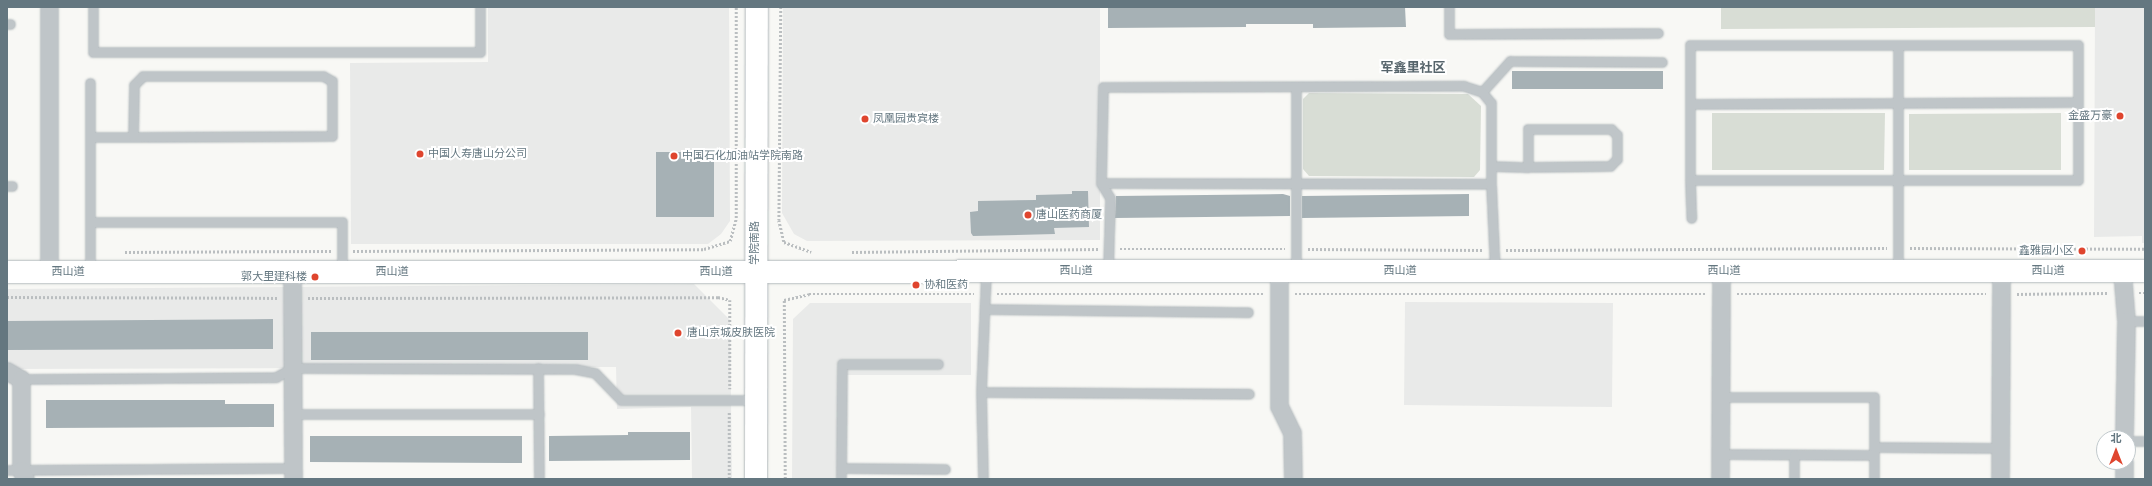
<!DOCTYPE html>
<html>
<head>
<meta charset="utf-8">
<style>
	body { margin:0 }
	#map { position:relative; width:2152px; height:486px; overflow:hidden; background:#f8f8f5; font-family:Overpass,"Noto Sans SC",sans-serif }
	div>[style] { position:absolute }
	[style*='--x'] { left:calc(var(--x)*1px); top:calc(var(--y)*1px); width:calc(var(--w)*1px); rotate:calc(var(--a)*1deg) }
	.built>* { inset:0; background:#e9eae9 }
	.green>* { inset:0; background:#d8ddd5 }
	.building>* { inset:0; background:#a6b1b5 }
	.path>* { height:2.5px; margin-top:-1.25px; transform-origin:0; background:repeating-linear-gradient(90deg,#babec0 0 2px,transparent 0 4px) }
	.roads { filter:drop-shadow(0 0 1px #b2b9bc) drop-shadow(0 0 1px #b2b9bc) }
	.lane>* { height:9px; margin:-4.5px; padding:0 4.5px; transform-origin:4.5px; border-radius:4.5px; background:#bfc5c8 }
	.street>* { height:17px; margin:-8.5px; padding:0 8.5px; transform-origin:8.5px; border-radius:8.5px; background:#bfc5c8 }
	.secondary>* { height:22px; margin:-11px; padding:0 11px; transform-origin:11px; border-radius:11px; background:#fff }
	.primary>* { height:22px; margin:-11px; padding:0 11px; transform-origin:11px; border-radius:11px; background:#fff }
	.dots>* { width:11px; height:11px; translate:-50% -50%; box-sizing:border-box; border:2px solid #fff; border-radius:50% }
	span { translate:-50% -50%; white-space:nowrap; text-align:center; line-height:1.15; -webkit-text-stroke:4px #fff; paint-order:stroke }
	.poi-label { font-size:11px; color:#647780 }
	.right { translate:-100% -50%; text-align:right }
	.left { translate:0 -50%; text-align:left }
	.street-label { font-size:11px; color:#647780 }
	.quarter-label { font-size:13px; color:#56646b; font-weight:700 }
	.frame { position:absolute; inset:0; border:8px solid #647780; pointer-events:none }
	.north { position:absolute; left:2096px; top:430px; width:40px; height:40px; box-sizing:border-box; background:#fff; border:1px solid #c1c9cc; border-radius:50%; rotate:0deg; font-size:11px; font-weight:700; line-height:16px; text-align:center; color:#647780 }
	.north::after { content:''; display:block; margin:auto; width:14px; height:18px; background:#df452e; clip-path:polygon(50% 0,100% 100%,50% 72%,0 100%) }
</style>
</head>
<body>
<div id="map">
	<div class="built">
		<div style="clip-path:polygon(488px 7px,729px 7px,730px 221px,721px 234px,708px 244px,351px 244px,350px 63px,488px 62px)"></div>
		<div style="clip-path:polygon(783px 7px,1100px 7px,1100px 240px,807px 241px,794px 234px,782px 213px)"></div>
		<div style="clip-path:polygon(2095px 7px,2145px 7px,2145px 243px,2142px 243px,2142px 236px,2094px 237px)"></div>
		<div style="clip-path:polygon(694px 284px,730px 320px,732px 479px,692px 479px,691px 407px,617px 409px,616px 367px,7px 369px,7px 289px)"></div>
		<div style="clip-path:polygon(1405px 302px,1613px 303px,1612px 407px,1404px 405px)"></div>
		<div style="clip-path:polygon(810px 303px,971px 303px,971px 375px,843px 375px,841px 479px,792px 479px,793px 319px)"></div>
	</div>
	<div class="green">
		<div style="clip-path:polygon(1721px 7px,2095px 7px,2095px 27px,1721px 29px)"></div>
		<div style="clip-path:polygon(1309px 93px,1468px 94px,1481px 106px,1480px 170px,1474px 177px,1309px 176px,1303px 169px,1303px 99px)"></div>
		<div style="clip-path:polygon(1712px 113px,1885px 113px,1884px 170px,1712px 170px)"></div>
		<div style="clip-path:polygon(2061px 113px,2061px 170px,1909px 170px,1909px 114px)"></div>
	</div>
	<div class="building">
		<div style="clip-path:polygon(1108px 7px,1405px 7px,1406px 27px,1313px 28px,1313px 24px,1246px 24px,1246px 27px,1108px 28px)"></div>
		<div style="clip-path:polygon(1512px 71px,1663px 71px,1663px 89px,1512px 89px)"></div>
		<div style="clip-path:polygon(656px 152px,714px 152px,714px 217px,656px 217px)"></div>
		<div style="clip-path:polygon(1072px 191px,1088px 191px,1089px 227px,1054px 228px,1055px 234px,973px 236px,971px 233px,970px 212px,978px 211px,978px 201px,1036px 200px,1036px 195px,1072px 194px)"></div>
		<div style="clip-path:polygon(1283px 194px,1290px 196px,1290px 216px,1115px 218px,1116px 196px)"></div>
		<div style="clip-path:polygon(1469px 194px,1469px 216px,1302px 218px,1302px 196px)"></div>
		<div style="clip-path:polygon(273px 319px,273px 349px,7px 350px,7px 321px)"></div>
		<div style="clip-path:polygon(311px 332px,588px 332px,588px 360px,311px 360px)"></div>
		<div style="clip-path:polygon(46px 400px,225px 400px,225px 404px,274px 404px,274px 427px,46px 428px)"></div>
		<div style="clip-path:polygon(628px 432px,690px 432px,690px 460px,549px 461px,549px 436px,628px 435px)"></div>
		<div style="clip-path:polygon(310px 436px,522px 436px,522px 463px,310px 462px)"></div>
	</div>
	<div class="path">
		<div style="--x:781;--y:7;--w:213;--a:90.5"></div>
		<div style="--x:779;--y:220;--w:23;--a:77"></div>
		<div style="--x:784;--y:242;--w:29;--a:20"></div>
		<div style="--x:1910;--y:248;--w:235;--a:0.2"></div>
		<div style="--x:1120;--y:249;--w:165;--a:0"></div>
		<div style="--x:1308;--y:249;--w:175;--a:0.3"></div>
		<div style="--x:1506;--y:250;--w:381;--a:-0.3"></div>
		<div style="--x:353;--y:251;--w:351;--a:-0.3"></div>
		<div style="--x:704;--y:249;--w:27;--a:-17"></div>
		<div style="--x:730;--y:241;--w:24;--a:-75"></div>
		<div style="--x:736;--y:218;--w:211;--a:-90"></div>
		<div style="--x:125;--y:252;--w:207;--a:-0.3"></div>
		<div style="--x:852;--y:252;--w:247;--a:-0.7"></div>
		<div style="--x:2139;--y:293;--w:6;--a:0"></div>
		<div style="--x:997;--y:294;--w:267;--a:0"></div>
		<div style="--x:1295;--y:294;--w:411;--a:0"></div>
		<div style="--x:1737;--y:294;--w:249;--a:0"></div>
		<div style="--x:2017;--y:294;--w:91;--a:-0.6"></div>
		<div style="--x:7;--y:297;--w:270;--a:0.2"></div>
		<div style="--x:308;--y:298;--w:410;--a:-0.1"></div>
		<div style="--x:718;--y:297;--w:12;--a:14"></div>
		<div style="--x:730;--y:300;--w:89;--a:90"></div>
		<div style="--x:729;--y:479;--w:67;--a:-90"></div>
		<div style="--x:785;--y:479;--w:179;--a:-90.3"></div>
		<div style="--x:784;--y:300;--w:26;--a:-13"></div>
		<div style="--x:809;--y:294;--w:165;--a:0"></div>
	</div>
	<div class="roads">
		<div class="lane">
			<div style="--x:93;--y:7;--w:45;--a:90"></div>
			<div style="--x:93;--y:52;--w:387;--a:0"></div>
			<div style="--x:480;--y:52;--w:45;--a:-90"></div>
			<div style="--x:1449;--y:7;--w:27;--a:90"></div>
			<div style="--x:1449;--y:34;--w:209;--a:-0.3"></div>
			<div style="--x:7;--y:24;--w:3;--a:0"></div>
			<div style="--x:1482;--y:92;--w:42;--a:-47.9"></div>
			<div style="--x:1510;--y:61;--w:152;--a:0.4"></div>
			<div style="--x:1690;--y:104;--w:388;--a:-0.3"></div>
			<div style="--x:90;--y:137;--w:43;--a:0"></div>
			<div style="--x:133;--y:137;--w:199;--a:-0.3"></div>
			<div style="--x:332;--y:136;--w:55;--a:-90"></div>
			<div style="--x:332;--y:81;--w:10;--a:-151"></div>
			<div style="--x:323;--y:76;--w:180;--a:180"></div>
			<div style="--x:143;--y:76;--w:13;--a:135"></div>
			<div style="--x:134;--y:85;--w:52;--a:91.1"></div>
			<div style="--x:1491;--y:166;--w:37;--a:2"></div>
			<div style="--x:1528;--y:167;--w:82;--a:-0.7"></div>
			<div style="--x:1610;--y:166;--w:10;--a:-45"></div>
			<div style="--x:1617;--y:159;--w:24;--a:-90"></div>
			<div style="--x:1617;--y:135;--w:8;--a:-135"></div>
			<div style="--x:1611;--y:129;--w:83;--a:180"></div>
			<div style="--x:1528;--y:129;--w:38;--a:90"></div>
			<div style="--x:1690;--y:180;--w:388;--a:0"></div>
			<div style="--x:2078;--y:180;--w:135;--a:-90"></div>
			<div style="--x:2078;--y:45;--w:388;--a:180"></div>
			<div style="--x:1690;--y:45;--w:135;--a:90"></div>
			<div style="--x:1690;--y:180;--w:38;--a:88"></div>
			<div style="--x:1101;--y:183;--w:390;--a:0.1"></div>
			<div style="--x:7;--y:186;--w:5;--a:0"></div>
			<div style="--x:90;--y:222;--w:252;--a:0"></div>
			<div style="--x:342;--y:222;--w:50;--a:90"></div>
			<div style="--x:1108;--y:271;--w:73;--a:-88.4"></div>
			<div style="--x:1110;--y:198;--w:17;--a:-121"></div>
			<div style="--x:1101;--y:183;--w:96;--a:-88.8"></div>
			<div style="--x:1103;--y:87;--w:361;--a:-0.2"></div>
			<div style="--x:1464;--y:86;--w:19;--a:18"></div>
			<div style="--x:1482;--y:92;--w:14;--a:51"></div>
			<div style="--x:1491;--y:103;--w:81;--a:90"></div>
			<div style="--x:1491;--y:184;--w:87;--a:87.4"></div>
			<div style="--x:1296;--y:271;--w:184;--a:-90"></div>
			<div style="--x:1898;--y:271;--w:226;--a:-90"></div>
			<div style="--x:90;--y:272;--w:189;--a:-90"></div>
			<div style="--x:985;--y:309;--w:263;--a:0.7"></div>
			<div style="--x:2126;--y:321;--w:19;--a:0"></div>
			<div style="--x:538;--y:368;--w:111;--a:89.5"></div>
			<div style="--x:21;--y:379;--w:255;--a:-0.4"></div>
			<div style="--x:276;--y:377;--w:18;--a:-29"></div>
			<div style="--x:292;--y:368;--w:283;--a:0.2"></div>
			<div style="--x:575;--y:369;--w:20;--a:11"></div>
			<div style="--x:595;--y:373;--w:37;--a:46"></div>
			<div style="--x:621;--y:400;--w:134;--a:0"></div>
			<div style="--x:981;--y:392;--w:268;--a:0.4"></div>
			<div style="--x:1721;--y:397;--w:153;--a:0"></div>
			<div style="--x:1874;--y:397;--w:82;--a:90"></div>
			<div style="--x:293;--y:414;--w:246;--a:0"></div>
			<div style="--x:2128;--y:441;--w:17;--a:0"></div>
			<div style="--x:1874;--y:447;--w:127;--a:0.5"></div>
			<div style="--x:1720;--y:454;--w:154;--a:0.4"></div>
			<div style="--x:841;--y:468;--w:104;--a:0.6"></div>
			<div style="--x:7;--y:470;--w:286;--a:-0.4"></div>
			<div style="--x:841;--y:479;--w:115;--a:-89.5"></div>
			<div style="--x:842;--y:364;--w:96;--a:0"></div>
			<div style="--x:983;--y:479;--w:87;--a:-91.3"></div>
			<div style="--x:981;--y:392;--w:120;--a:-87.6"></div>
			<div style="--x:1794;--y:479;--w:24;--a:-90"></div>
		</div>
		<div class="street">
			<div style="--x:49;--y:7;--w:265;--a:90"></div>
			<div style="--x:1279;--y:271;--w:135;--a:90"></div>
			<div style="--x:1279;--y:406;--w:30;--a:64"></div>
			<div style="--x:1292;--y:433;--w:46;--a:88.8"></div>
			<div style="--x:2122;--y:271;--w:50;--a:85.4"></div>
			<div style="--x:2126;--y:321;--w:117;--a:91"></div>
			<div style="--x:292;--y:272;--w:207;--a:89.7"></div>
			<div style="--x:7;--y:371;--w:16;--a:30"></div>
			<div style="--x:21;--y:379;--w:91;--a:90"></div>
			<div style="--x:21;--y:470;--w:10;--a:66"></div>
			<div style="--x:2124;--y:462;--w:17;--a:90"></div>
			<div style="--x:1720;--y:479;--w:208;--a:-89.7"></div>
			<div style="--x:2000;--y:479;--w:208;--a:-89.7"></div>
		</div>
		<div class="secondary">
			<div style="--x:7;--y:272;--w:2138;--a:-0.03"></div>
		</div>
		<div class="primary">
			<div style="--x:756;--y:479;--w:472;--a:-89.9"></div>
		</div>
	</div>
	<div class="dots">
		<div style="left:2120px;top:116px;background:#df452e"></div>
		<div style="left:865px;top:119px;background:#df452e"></div>
		<div style="left:420px;top:154px;background:#df452e"></div>
		<div style="left:674px;top:156px;background:#df452e"></div>
		<div style="left:1028px;top:215px;background:#df452e"></div>
		<div style="left:2082px;top:251px;background:#df452e"></div>
		<div style="left:315px;top:277px;background:#df452e"></div>
		<div style="left:916px;top:285px;background:#df452e"></div>
		<div style="left:678px;top:333px;background:#df452e"></div>
	</div>
	<div class="poi-label">
		<span class="right" style="left:2112px;top:116px">金盛万豪</span>
		<span class="left" style="left:873px;top:119px">凤凰园贵宾楼</span>
		<span class="left" style="left:428px;top:154px">中国人寿唐山分公司</span>
		<span class="left" style="left:682px;top:156px">中国石化加油站学院南路</span>
		<span class="left" style="left:1036px;top:215px">唐山医药商厦</span>
		<span class="right" style="left:2074px;top:251px">鑫雅园小区</span>
		<span class="right" style="left:307px;top:277px">郭大里建科楼</span>
		<span class="left" style="left:924px;top:285px">协和医药</span>
		<span class="left" style="left:687px;top:333px">唐山京城皮肤医院</span>
	</div>
	<div class="street-label">
		<span style="left:755px;top:243px;rotate:-90deg">学院南路</span>
		<span style="left:1076px;top:271px">西山道</span>
		<span style="left:1400px;top:271px">西山道</span>
		<span style="left:1724px;top:271px">西山道</span>
		<span style="left:2048px;top:271px">西山道</span>
		<span style="left:68px;top:272px">西山道</span>
		<span style="left:392px;top:272px">西山道</span>
		<span style="left:716px;top:272px">西山道</span>
	</div>
	<div class="quarter-label">
		<span style="left:1413px;top:69px">军鑫里社区</span>
	</div>
	<div class="frame"></div>
	<div class="north">北</div>
</div>
</body>
</html>
